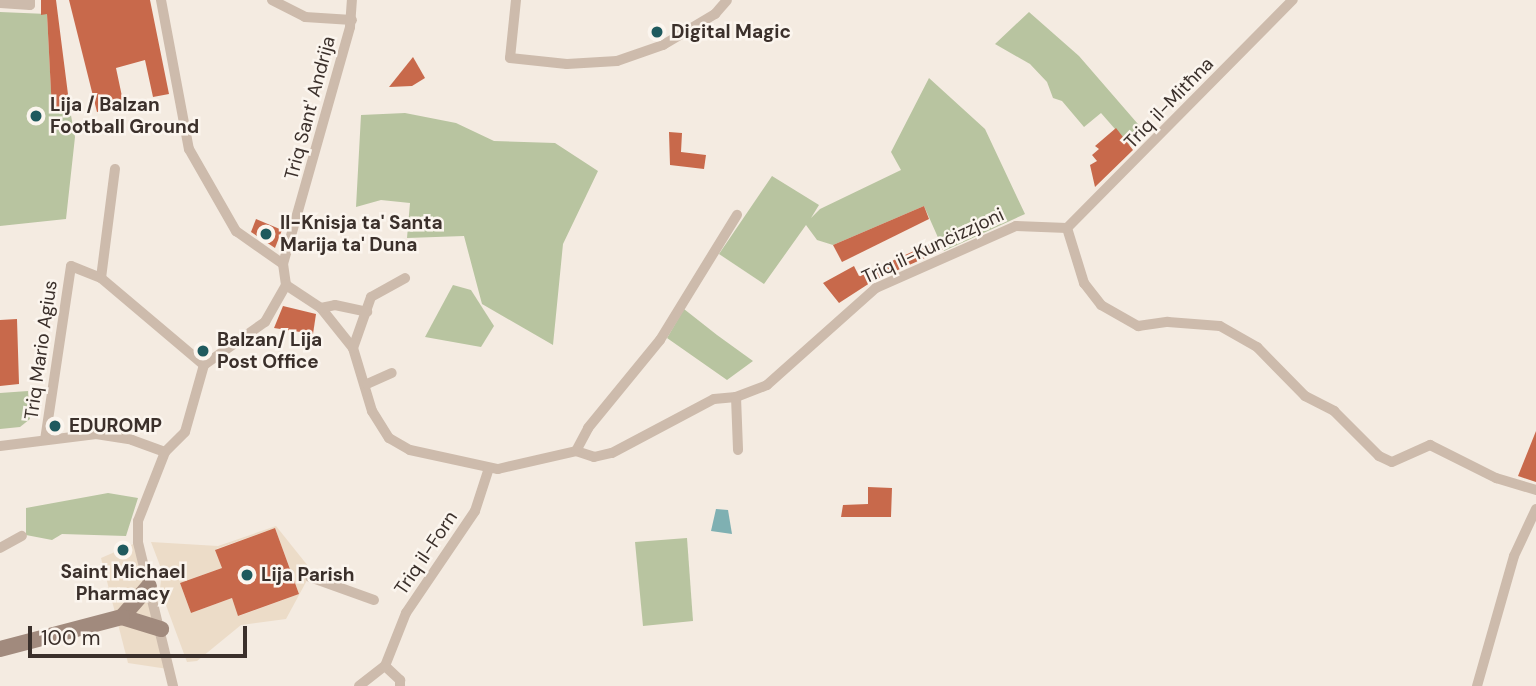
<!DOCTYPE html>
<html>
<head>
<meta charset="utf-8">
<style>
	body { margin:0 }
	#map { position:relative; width:1536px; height:686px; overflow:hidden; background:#f4ebe1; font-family:"DM Sans",sans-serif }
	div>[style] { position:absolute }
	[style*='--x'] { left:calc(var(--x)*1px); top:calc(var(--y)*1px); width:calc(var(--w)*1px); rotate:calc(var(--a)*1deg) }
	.green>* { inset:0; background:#b8c4a0 }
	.plaza>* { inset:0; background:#ecdcc8 }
	.water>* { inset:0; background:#7fb0b2 }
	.building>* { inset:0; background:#c8694b }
	.street>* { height:10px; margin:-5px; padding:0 5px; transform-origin:5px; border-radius:5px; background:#cdbbac }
	.secondary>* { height:16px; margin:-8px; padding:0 8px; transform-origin:8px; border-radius:8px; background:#a18a7d }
	.dots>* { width:19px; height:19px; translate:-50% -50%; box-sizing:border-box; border:4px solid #fbf5ee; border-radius:50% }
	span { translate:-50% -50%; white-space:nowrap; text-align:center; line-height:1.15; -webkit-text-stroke:5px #fbf5ee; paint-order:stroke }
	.poi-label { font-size:19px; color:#3b302b; font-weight:700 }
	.left { translate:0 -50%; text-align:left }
	.street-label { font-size:19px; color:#3b302b }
	.scale { position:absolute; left:28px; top:626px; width:219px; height:32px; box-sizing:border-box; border:4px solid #3b302b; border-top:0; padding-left:9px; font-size:21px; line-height:24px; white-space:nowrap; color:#3b302b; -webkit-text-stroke:5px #fbf5ee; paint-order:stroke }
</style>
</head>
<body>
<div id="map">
	<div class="green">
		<div style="clip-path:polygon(0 12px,47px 14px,52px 110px,70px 110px,75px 137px,66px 219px,0 226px)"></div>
		<div style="clip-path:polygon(1029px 12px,1079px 56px,1144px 131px,1129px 145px,1101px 113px,1084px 127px,1062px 101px,1053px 98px,1047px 82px,1030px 64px,995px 44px)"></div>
		<div style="clip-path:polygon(929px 78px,985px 129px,1025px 214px,944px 251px,924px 206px,833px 245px,817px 240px,806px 225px,764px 284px,719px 254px,772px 176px,819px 205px,811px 218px,820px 209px,901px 170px,891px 152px)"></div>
		<div style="clip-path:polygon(405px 113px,456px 123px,494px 141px,555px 143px,598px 171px,563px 244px,553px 345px,482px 304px,464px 236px,407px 238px,410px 203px,381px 200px,356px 207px,361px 115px)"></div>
		<div style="clip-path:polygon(453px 285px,471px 290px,494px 326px,481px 347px,425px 337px)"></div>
		<div style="clip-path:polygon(684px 309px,717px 335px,753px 361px,727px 380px,667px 338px)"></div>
		<div style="clip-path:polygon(28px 391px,30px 419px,20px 427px,0 429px,0 393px)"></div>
		<div style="clip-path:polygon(108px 493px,138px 498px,126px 536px,62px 534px,52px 540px,26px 535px,26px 508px)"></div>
		<div style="clip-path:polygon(687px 538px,693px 621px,643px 626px,635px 542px)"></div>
	</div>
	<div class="plaza">
		<div style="clip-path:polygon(evenodd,276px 526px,312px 571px,286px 619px,241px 625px,197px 661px,187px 662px,160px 589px,162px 571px,151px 542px,218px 546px,276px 526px,275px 528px,299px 594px,239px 616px,232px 598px,191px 613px,180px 583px,222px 568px,216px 549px,275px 528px)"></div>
		<div style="clip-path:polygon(138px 542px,168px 669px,128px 663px,101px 558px)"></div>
	</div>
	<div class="water">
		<div style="clip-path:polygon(716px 509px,728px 510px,732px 534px,711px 531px)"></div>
	</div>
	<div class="building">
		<div style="clip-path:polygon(41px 0,56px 0,70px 110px,52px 111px,47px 14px,41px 15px)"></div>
		<div style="clip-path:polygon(69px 0,150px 0,169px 94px,153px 97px,145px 60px,116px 68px,124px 106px,97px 112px)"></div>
		<div style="clip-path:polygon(413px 57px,425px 78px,412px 86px,389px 87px)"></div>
		<div style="clip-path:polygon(1116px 128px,1133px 150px,1095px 187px,1090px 165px,1097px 161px,1092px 155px,1099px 149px,1095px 146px)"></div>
		<div style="clip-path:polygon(669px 132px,682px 133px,681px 152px,706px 155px,704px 169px,670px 165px)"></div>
		<div style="clip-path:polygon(924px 206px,929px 219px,842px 262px,833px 245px)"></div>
		<div style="clip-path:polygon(256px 219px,282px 230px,275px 248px,251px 232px)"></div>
		<div style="clip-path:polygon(938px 240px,943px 250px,873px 281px,839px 303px,823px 283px,854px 266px,859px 276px)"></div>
		<div style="clip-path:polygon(283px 306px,316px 314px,313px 334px,274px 328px)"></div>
		<div style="clip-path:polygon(17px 319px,19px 384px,0 386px,0 320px)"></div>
		<div style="clip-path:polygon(1536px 431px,1536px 482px,1518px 476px)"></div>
		<div style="clip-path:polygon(868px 487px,892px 488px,891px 517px,841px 517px,843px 505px,868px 504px)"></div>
		<div style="clip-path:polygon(275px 528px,299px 594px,238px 616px,232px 598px,191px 613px,180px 583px,222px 568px,215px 550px)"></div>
	</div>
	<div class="street">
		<div style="--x:161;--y:0;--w:152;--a:79.4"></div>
		<div style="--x:189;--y:149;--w:95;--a:60.2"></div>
		<div style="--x:236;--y:231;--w:57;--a:35.1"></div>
		<div style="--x:272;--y:0;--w:37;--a:27"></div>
		<div style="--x:305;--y:17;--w:47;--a:3.7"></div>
		<div style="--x:516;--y:0;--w:58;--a:95.9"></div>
		<div style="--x:510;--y:58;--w:57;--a:6"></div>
		<div style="--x:567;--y:64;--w:50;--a:-3.4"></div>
		<div style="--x:617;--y:61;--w:49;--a:-19.2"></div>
		<div style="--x:663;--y:45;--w:61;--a:-30.8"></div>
		<div style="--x:715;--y:14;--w:18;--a:-49"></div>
		<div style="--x:0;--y:3;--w:30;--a:4"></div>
		<div style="--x:30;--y:5;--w:5;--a:-90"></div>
		<div style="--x:1067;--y:228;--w:58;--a:72.8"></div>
		<div style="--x:1084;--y:283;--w:28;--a:52"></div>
		<div style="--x:1101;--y:305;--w:43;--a:29.6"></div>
		<div style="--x:1138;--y:326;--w:30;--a:-8"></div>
		<div style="--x:1168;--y:322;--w:52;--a:4.4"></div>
		<div style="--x:1220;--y:326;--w:43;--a:29.6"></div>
		<div style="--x:1257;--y:347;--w:69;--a:45.6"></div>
		<div style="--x:1305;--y:396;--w:33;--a:27"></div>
		<div style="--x:1334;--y:411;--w:64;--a:45"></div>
		<div style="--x:1379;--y:456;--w:14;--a:25"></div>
		<div style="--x:1392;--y:462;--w:42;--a:-24.1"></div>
		<div style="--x:1430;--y:445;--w:74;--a:26.6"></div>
		<div style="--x:1496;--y:478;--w:42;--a:16.7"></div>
		<div style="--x:1067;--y:228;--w:321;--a:-45.3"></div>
		<div style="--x:101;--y:278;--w:110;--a:-82.7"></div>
		<div style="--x:286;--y:285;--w:42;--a:33.3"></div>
		<div style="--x:321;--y:308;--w:51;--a:51.3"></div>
		<div style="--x:353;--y:348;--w:66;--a:73.2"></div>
		<div style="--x:372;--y:411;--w:32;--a:58"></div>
		<div style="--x:389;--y:438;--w:24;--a:30"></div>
		<div style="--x:410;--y:450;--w:90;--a:12.2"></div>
		<div style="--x:498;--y:469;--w:80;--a:-13"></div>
		<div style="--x:576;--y:451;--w:19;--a:18"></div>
		<div style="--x:594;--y:457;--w:18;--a:-13"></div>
		<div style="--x:612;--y:453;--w:115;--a:-27.9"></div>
		<div style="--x:714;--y:399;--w:22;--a:-5"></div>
		<div style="--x:736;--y:397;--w:33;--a:-21"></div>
		<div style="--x:767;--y:385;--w:146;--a:-41.7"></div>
		<div style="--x:876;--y:288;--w:153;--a:-23.9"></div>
		<div style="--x:1016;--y:226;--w:51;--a:2.2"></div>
		<div style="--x:286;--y:285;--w:21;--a:-98"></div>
		<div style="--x:283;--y:264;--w:246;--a:-74.2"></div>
		<div style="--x:350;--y:27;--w:27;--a:-86"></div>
		<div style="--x:321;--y:308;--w:14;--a:-12"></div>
		<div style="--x:335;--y:305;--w:33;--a:12"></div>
		<div style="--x:353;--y:348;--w:54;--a:-70.6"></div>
		<div style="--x:371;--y:297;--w:39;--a:-29"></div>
		<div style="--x:367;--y:384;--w:27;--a:-24"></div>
		<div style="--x:736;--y:397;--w:53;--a:87.8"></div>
		<div style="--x:45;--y:440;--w:176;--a:-81.5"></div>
		<div style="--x:71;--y:266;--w:32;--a:22"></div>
		<div style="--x:101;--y:278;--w:135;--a:40.2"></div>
		<div style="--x:0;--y:446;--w:97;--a:-7.1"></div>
		<div style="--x:96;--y:434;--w:36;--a:9"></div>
		<div style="--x:132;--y:440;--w:35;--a:20"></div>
		<div style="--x:576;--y:451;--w:26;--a:-62"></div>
		<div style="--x:588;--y:428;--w:114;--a:-50.7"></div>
		<div style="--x:660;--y:340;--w:147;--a:-58.4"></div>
		<div style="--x:0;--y:548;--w:25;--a:-29"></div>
		<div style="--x:310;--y:577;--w:68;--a:19.8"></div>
		<div style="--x:385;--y:666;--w:21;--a:43"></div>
		<div style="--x:400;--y:680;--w:6;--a:90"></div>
		<div style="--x:173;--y:686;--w:148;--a:-103.7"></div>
		<div style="--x:138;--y:542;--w:21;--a:-90"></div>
		<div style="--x:138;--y:521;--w:74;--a:-68.6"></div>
		<div style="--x:165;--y:452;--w:28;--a:-45"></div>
		<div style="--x:185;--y:432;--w:70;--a:-74.2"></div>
		<div style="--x:204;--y:365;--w:75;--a:-35.2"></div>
		<div style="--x:265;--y:322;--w:43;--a:-60.4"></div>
		<div style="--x:359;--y:686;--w:33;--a:-38"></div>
		<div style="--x:385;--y:666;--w:57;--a:-68.4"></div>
		<div style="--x:406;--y:613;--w:123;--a:-55.9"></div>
		<div style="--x:475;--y:511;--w:45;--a:-72"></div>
		<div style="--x:1477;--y:686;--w:135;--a:-74.1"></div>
		<div style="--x:1514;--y:556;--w:52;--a:-64.9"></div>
	</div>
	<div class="secondary">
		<div style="--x:122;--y:617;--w:41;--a:-48.9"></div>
		<div style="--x:122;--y:617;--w:41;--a:17.1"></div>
		<div style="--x:0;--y:649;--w:126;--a:-14.7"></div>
	</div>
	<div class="dots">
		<div style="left:657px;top:32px;background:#1f5a5e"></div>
		<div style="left:36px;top:116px;background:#1f5a5e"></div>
		<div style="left:266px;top:234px;background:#1f5a5e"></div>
		<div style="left:203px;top:351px;background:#1f5a5e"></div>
		<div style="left:55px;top:426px;background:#1f5a5e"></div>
		<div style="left:123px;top:550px;background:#1f5a5e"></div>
		<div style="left:247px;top:575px;background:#1f5a5e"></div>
	</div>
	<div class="poi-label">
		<span class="left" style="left:671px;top:32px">Digital Magic</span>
		<span class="left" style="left:50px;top:116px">Lija / Balzan<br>Football Ground</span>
		<span class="left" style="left:280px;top:234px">Il-Knisja ta' Santa<br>Marija ta' Duna</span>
		<span class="left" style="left:217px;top:351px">Balzan/ Lija<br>Post Office</span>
		<span class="left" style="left:69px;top:426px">EDUROMP</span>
		<span style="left:123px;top:583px">Saint Michael<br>Pharmacy</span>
		<span class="left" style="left:261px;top:575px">Lija Parish</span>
	</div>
	<div class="street-label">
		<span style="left:1169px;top:103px;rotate:-46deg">Triq il-Mitħna</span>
		<span style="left:310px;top:108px;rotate:-75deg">Triq Sant' Andrija</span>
		<span style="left:933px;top:246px;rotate:-25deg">Triq il-Kunċizzjoni</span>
		<span style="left:41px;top:350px;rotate:-82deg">Triq Mario Agius</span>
		<span style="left:426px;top:553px;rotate:-56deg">Triq il-Forn</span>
	</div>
	<div class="scale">100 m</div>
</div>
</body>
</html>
